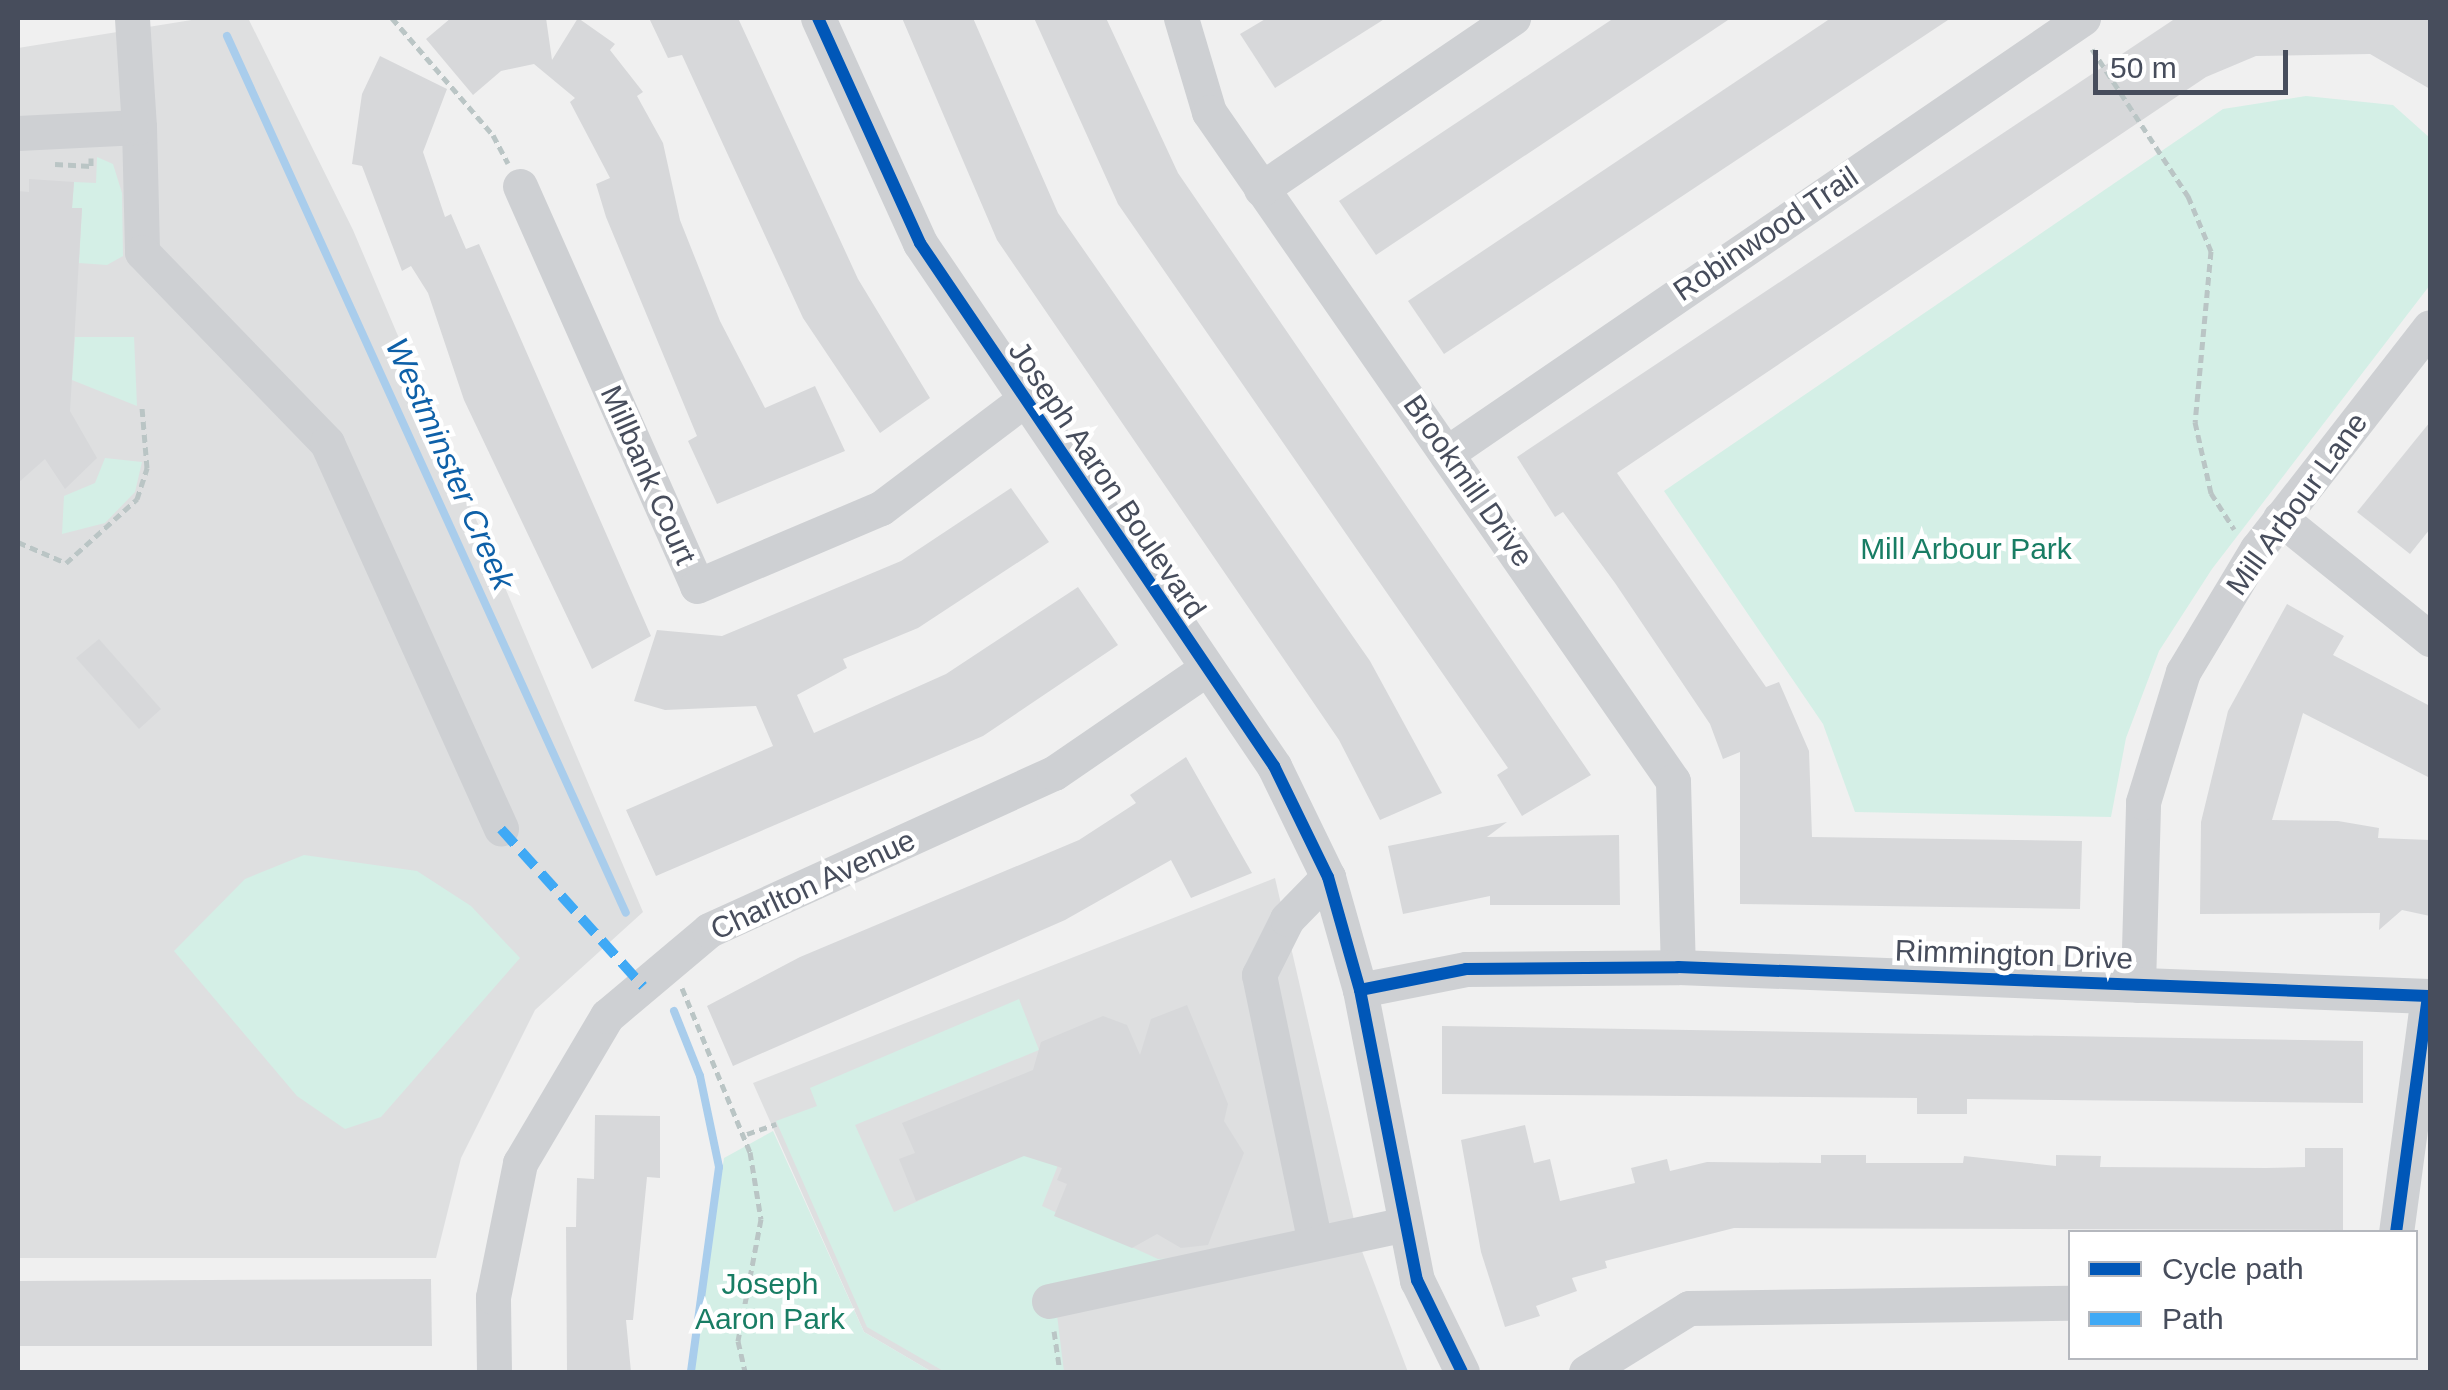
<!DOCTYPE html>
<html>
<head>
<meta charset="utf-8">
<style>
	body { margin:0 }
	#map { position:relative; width:2448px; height:1390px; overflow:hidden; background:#f0f0f0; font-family:Helvetica,sans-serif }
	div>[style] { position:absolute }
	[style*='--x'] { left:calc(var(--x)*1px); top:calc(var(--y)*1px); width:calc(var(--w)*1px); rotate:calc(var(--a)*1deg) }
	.education>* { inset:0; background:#dedfe0 }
	.green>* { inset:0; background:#d4efe6 }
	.stream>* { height:8px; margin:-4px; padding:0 4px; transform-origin:4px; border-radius:4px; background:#a9cdec }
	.building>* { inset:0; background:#d7d8da }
	.path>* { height:5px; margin-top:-2.5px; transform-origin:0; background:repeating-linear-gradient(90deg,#bac5c5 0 8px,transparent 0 13px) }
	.minor>* { height:35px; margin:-17.5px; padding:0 17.5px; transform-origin:17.5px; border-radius:17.5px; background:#ced0d3 }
	.quiet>* { height:10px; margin-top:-5px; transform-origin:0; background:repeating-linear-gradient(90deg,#3fa9f5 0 20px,transparent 0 30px) }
	.cycleway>* { height:12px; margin:-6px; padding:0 6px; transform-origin:6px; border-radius:6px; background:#0057b8 }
	span { translate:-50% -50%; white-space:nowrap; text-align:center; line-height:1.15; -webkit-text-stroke:9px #fff; paint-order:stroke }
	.street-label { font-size:30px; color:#474d5c }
	.park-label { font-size:30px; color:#187d64 }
	.water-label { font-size:32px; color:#0e60a8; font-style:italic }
	.frame { position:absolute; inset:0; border:20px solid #474d5c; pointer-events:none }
	.legend { position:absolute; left:2068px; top:1230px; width:350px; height:130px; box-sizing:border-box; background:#fff; border:2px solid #b5b8be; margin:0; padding:12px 18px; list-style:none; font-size:30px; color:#474d5c }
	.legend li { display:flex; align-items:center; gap:20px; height:50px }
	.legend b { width:50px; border:2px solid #b5b8be }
	.scale { position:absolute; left:2093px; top:50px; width:195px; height:45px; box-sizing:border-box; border:5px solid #474d5c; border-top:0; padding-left:12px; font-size:30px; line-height:35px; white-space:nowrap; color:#474d5c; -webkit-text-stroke:8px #fff; paint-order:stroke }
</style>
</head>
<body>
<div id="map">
	<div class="education">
		<div style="clip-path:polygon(204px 18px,248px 18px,353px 230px,643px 912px,535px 1010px,461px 1158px,436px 1258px,18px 1258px,18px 48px)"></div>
		<div style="clip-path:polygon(1275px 878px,1360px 1246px,1408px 1372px,932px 1372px,864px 1332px,753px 1083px)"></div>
	</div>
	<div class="green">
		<div style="clip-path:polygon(2306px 96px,2393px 105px,2430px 138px,2430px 285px,2212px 569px,2159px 651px,2126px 738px,2111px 817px,1855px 812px,1823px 724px,1664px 491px,2223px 109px)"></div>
		<div style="clip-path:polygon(97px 157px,113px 164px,122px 193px,123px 256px,107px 265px,79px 263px,82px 209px,72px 208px,74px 182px,96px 183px)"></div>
		<div style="clip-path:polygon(75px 337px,134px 337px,137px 406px,72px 380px)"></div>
		<div style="clip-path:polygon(105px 458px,142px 462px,135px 492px,105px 523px,62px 534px,64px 496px,95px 483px)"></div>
		<div style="clip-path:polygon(304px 855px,417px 871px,471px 906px,520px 958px,381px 1117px,345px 1129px,297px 1096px,174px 951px,245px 879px)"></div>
		<div style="clip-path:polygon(1019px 999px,1039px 1050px,855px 1125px,894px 1212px,1052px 1140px,1064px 1150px,1042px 1206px,1158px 1259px,1199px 1257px,1057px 1315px,1064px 1372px,945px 1372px,867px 1327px,776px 1121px,817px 1106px,810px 1088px)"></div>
		<div style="clip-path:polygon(773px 1131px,864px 1332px,932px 1372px,690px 1372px,724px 1158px)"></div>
	</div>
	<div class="stream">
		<div style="--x:227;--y:36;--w:963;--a:65.54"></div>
		<div style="--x:674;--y:1011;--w:70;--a:68.2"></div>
		<div style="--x:700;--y:1076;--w:93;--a:78.2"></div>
		<div style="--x:719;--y:1167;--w:207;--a:97.8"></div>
	</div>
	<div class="building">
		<div style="clip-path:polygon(451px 18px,546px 18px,552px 60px,578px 18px,615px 44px,610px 50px,643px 92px,637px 96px,663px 143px,680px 220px,720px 321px,765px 408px,815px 386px,845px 451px,717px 504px,688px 441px,697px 436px,606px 217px,596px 184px,610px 178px,570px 102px,575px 98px,534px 64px,501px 71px,473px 95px,426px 39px)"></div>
		<div style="clip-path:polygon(649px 18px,738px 18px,858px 279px,930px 398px,880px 433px,803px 318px,682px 55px,668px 58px)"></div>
		<div style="clip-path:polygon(902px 18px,973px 18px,1058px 213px,1370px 661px,1442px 793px,1380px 820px,1339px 740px,997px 240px)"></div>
		<div style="clip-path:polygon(1034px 18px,1106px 18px,1178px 173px,1591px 775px,1522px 816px,1497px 775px,1508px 768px,1118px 204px)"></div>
		<div style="clip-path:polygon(1267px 18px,1386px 18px,1275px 88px,1240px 34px)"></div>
		<div style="clip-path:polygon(1614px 18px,1731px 18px,1376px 255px,1339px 201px)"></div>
		<div style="clip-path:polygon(1831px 18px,1951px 18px,1444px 354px,1408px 301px)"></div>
		<div style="clip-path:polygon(2176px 18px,2430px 18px,2430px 89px,2370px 54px,2256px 56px,2206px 77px,1617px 473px,1766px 687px,1779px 682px,1809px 751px,1812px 837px,2082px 841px,2080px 909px,1740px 904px,1740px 752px,1723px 759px,1710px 724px,1615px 583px,1563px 512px,1555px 517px,1517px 457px)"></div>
		<div style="clip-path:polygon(380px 56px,447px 89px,423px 152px,445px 217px,451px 214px,466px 249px,479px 244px,651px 636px,592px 669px,464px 400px,428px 293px,411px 266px,402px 271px,362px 166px,352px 164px,362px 94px)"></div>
		<div style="clip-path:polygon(29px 179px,74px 182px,72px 208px,82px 208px,70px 411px,97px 458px,65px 489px,45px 459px,18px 483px,18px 191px,29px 192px)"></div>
		<div style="clip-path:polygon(2430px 422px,2430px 529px,2410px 554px,2357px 512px)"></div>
		<div style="clip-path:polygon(1011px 488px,1049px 542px,918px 628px,843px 659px,847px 668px,797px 695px,814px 733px,946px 674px,1078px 587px,1118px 645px,983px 736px,656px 876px,626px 810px,773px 746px,756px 706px,665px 710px,634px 701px,657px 630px,722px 636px,901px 561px)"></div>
		<div style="clip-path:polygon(2287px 604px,2344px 636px,2333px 655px,2430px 706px,2430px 778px,2303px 713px,2272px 820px,2338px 821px,2379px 828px,2378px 838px,2430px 840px,2430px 916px,2402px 910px,2379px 930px,2380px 913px,2200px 914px,2201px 822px,2228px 711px)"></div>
		<div style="clip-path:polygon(99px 639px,161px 709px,139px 729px,76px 658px)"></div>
		<div style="clip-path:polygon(1186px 757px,1252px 873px,1191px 898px,1171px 860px,1065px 920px,733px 1066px,707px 1006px,800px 957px,1079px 840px,1136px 803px,1130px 795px)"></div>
		<div style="clip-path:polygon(1507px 822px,1487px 837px,1619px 835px,1620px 905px,1490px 905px,1490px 896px,1403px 914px,1388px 846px)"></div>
		<div style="clip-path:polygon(1187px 1005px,1228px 1104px,1224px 1121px,1244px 1153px,1208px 1245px,1181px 1248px,1157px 1234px,1132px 1248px,1054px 1216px,1067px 1184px,1057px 1180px,1062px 1168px,1024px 1156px,916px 1201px,899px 1159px,915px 1153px,902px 1123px,1033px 1070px,1041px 1042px,1103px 1016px,1127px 1025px,1140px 1055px,1151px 1019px)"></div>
		<div style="clip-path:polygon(1442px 1026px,2363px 1041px,2363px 1103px,1967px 1099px,1967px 1114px,1917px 1114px,1917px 1098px,1442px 1094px)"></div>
		<div style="clip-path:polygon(595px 1115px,660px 1116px,660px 1178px,647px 1177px,633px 1320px,626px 1320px,631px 1372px,567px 1372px,566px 1227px,576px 1227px,577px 1178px,594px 1179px)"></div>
		<div style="clip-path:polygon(1525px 1125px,1534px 1163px,1550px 1159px,1560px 1201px,1635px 1183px,1631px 1168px,1667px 1159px,1670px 1171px,1707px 1162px,1821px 1163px,1821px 1155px,1866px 1155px,1866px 1163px,1963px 1163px,1964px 1156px,2056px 1166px,2056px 1155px,2101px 1156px,2100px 1167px,2266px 1168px,2305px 1167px,2305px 1148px,2343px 1148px,2343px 1230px,1734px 1228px,1605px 1261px,1607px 1268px,1572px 1278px,1577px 1291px,1536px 1306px,1540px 1316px,1505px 1327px,1481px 1252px,1461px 1140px)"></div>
		<div style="clip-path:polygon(431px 1279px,432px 1346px,18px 1346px,18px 1281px)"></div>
	</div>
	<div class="path">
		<div style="--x:392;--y:18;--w:155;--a:49.2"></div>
		<div style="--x:493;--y:135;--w:32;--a:62"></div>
		<div style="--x:2092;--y:49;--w:176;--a:56.9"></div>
		<div style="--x:2188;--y:196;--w:60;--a:67.3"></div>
		<div style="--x:2211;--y:251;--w:172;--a:95.3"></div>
		<div style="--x:2195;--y:422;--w:73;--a:77.3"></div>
		<div style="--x:2211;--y:493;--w:43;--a:57.4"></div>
		<div style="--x:55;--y:164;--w:36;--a:3"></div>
		<div style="--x:91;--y:166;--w:8;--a:-90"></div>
		<div style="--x:18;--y:542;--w:52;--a:23.6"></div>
		<div style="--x:66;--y:563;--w:96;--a:-42"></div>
		<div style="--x:137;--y:499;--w:33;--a:-72"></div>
		<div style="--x:147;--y:468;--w:61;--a:-94.7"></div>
		<div style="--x:682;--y:988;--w:178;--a:67.5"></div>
		<div style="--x:750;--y:1152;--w:68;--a:80.7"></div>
		<div style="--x:761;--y:1219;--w:124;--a:100.7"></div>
		<div style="--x:738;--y:1341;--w:32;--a:77"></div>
		<div style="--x:747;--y:1134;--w:31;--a:-19"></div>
		<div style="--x:1054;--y:1331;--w:41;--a:81.7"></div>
	</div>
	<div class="minor">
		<div style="--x:818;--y:18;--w:247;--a:65.6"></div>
		<div style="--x:920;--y:243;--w:632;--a:55.91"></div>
		<div style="--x:1274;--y:766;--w:123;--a:64.1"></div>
		<div style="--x:1328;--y:877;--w:117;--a:74.2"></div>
		<div style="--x:1360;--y:990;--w:296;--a:78.9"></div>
		<div style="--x:1417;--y:1280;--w:102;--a:63.9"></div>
		<div style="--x:1181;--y:18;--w:98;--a:73.4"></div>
		<div style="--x:1209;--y:112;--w:814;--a:55.26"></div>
		<div style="--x:1673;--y:781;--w:186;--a:88.5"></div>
		<div style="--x:139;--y:127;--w:125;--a:88.6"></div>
		<div style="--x:142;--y:252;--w:266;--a:45.9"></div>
		<div style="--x:327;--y:443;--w:423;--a:65.7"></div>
		<div style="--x:18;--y:133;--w:121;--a:-2.8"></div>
		<div style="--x:139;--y:127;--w:109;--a:-93.7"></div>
		<div style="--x:520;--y:186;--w:437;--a:66.1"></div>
		<div style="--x:697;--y:586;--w:200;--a:-23"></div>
		<div style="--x:881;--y:508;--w:176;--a:-37.1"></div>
		<div style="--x:1261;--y:189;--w:305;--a:-34.2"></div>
		<div style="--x:1450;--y:451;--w:767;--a:-34.37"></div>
		<div style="--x:2280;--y:518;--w:193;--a:38.9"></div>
		<div style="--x:2138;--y:985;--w:183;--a:-88.4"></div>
		<div style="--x:2143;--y:802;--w:136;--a:-72.9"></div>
		<div style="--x:2183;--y:672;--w:144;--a:-59"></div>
		<div style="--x:2257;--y:549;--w:281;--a:-52.1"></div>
		<div style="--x:1360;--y:990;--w:108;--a:-11.2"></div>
		<div style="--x:1466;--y:969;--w:212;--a:-0.5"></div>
		<div style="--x:1678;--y:967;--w:751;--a:2.21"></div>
		<div style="--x:2428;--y:996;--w:238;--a:97.7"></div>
		<div style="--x:1315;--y:1243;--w:274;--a:-101.8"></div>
		<div style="--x:1259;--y:975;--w:63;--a:-63.4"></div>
		<div style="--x:1287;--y:919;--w:59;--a:-45.7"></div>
		<div style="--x:1049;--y:1301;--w:363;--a:-12.2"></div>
		<div style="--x:494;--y:1372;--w:75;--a:-90.8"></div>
		<div style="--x:493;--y:1297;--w:137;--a:-78.6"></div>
		<div style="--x:520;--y:1163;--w:171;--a:-59.4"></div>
		<div style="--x:607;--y:1016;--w:133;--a:-40.1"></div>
		<div style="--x:709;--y:930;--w:379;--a:-24.5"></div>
		<div style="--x:1054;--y:773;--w:184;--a:-34.4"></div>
		<div style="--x:1586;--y:1372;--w:121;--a:-31.9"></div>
		<div style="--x:1689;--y:1308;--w:381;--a:-0.8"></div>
	</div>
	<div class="quiet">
		<div style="--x:501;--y:829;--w:212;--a:47.9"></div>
	</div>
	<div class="cycleway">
		<div style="--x:818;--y:18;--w:247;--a:65.6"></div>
		<div style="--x:920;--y:243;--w:632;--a:55.91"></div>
		<div style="--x:1274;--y:766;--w:123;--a:64.1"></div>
		<div style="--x:1328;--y:877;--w:117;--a:74.2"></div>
		<div style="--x:1360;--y:990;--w:296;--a:78.9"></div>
		<div style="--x:1417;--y:1280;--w:102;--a:63.9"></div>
		<div style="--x:1360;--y:990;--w:108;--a:-11.2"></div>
		<div style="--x:1466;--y:969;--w:212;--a:-0.5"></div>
		<div style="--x:1678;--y:967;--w:751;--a:2.21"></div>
		<div style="--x:2428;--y:996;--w:238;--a:97.7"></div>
	</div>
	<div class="street-label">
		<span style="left:1766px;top:234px;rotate:-34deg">Robinwood Trail</span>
		<span style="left:648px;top:475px;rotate:66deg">Millbank Court</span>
		<span style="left:1107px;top:480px;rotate:56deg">Joseph Aaron Boulevard</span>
		<span style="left:1468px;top:481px;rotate:55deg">Brookmill Drive</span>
		<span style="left:2297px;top:504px;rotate:-54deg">Mill Arbour Lane</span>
		<span style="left:813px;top:885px;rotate:-25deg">Charlton Avenue</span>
		<span style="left:2014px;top:955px;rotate:2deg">Rimmington Drive</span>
	</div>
	<div class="park-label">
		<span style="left:1966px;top:549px">Mill Arbour Park</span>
		<span style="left:770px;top:1301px">Joseph<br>Aaron Park</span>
	</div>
	<div class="water-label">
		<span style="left:450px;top:464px;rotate:66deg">Westminster Creek</span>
	</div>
	<div class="frame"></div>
	<ul class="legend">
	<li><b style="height:12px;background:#0057b8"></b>Cycle path</li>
	<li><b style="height:12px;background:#3fa9f5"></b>Path</li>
	</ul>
	<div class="scale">50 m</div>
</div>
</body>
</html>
